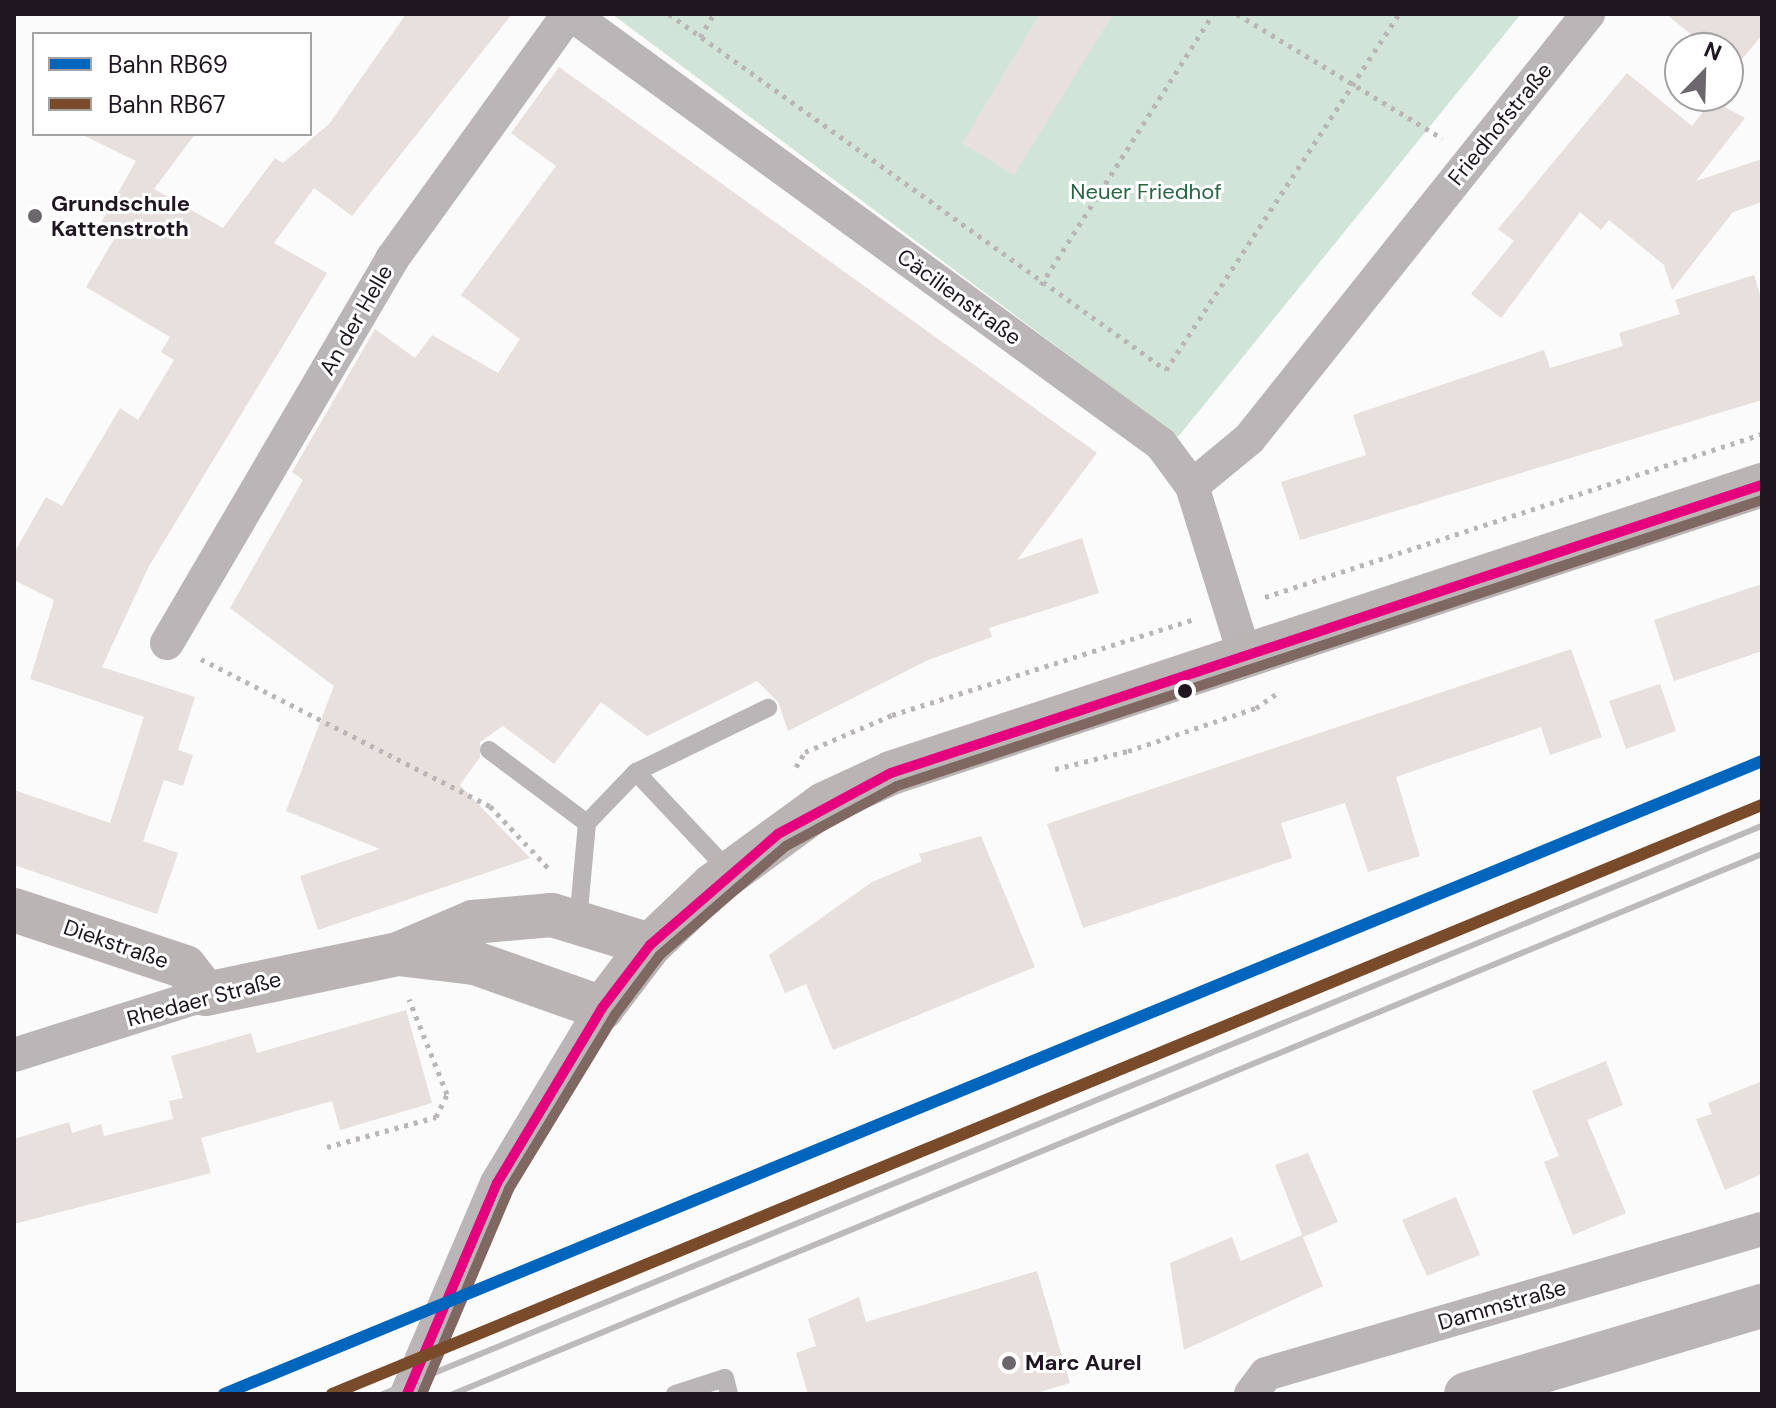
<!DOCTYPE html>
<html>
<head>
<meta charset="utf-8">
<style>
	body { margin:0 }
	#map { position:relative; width:1776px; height:1408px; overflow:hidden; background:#fbfbfb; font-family:"DM Sans",sans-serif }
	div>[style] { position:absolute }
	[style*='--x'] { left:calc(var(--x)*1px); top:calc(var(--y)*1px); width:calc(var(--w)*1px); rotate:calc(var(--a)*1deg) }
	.green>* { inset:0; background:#d0e5d7 }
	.building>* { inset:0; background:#e7e0dc }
	.path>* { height:5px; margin-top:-2.5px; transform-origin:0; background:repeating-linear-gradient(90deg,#bab6b7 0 4px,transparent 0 10px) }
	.service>* { height:18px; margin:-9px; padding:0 9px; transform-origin:9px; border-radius:9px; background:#bab5b6 }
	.minor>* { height:34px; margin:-17px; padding:0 17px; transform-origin:17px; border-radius:17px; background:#bab5b6 }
	.tertiary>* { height:44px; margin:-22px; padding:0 22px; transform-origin:22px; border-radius:22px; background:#bab5b6 }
	.secondary>* { height:44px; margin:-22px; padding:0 22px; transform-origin:22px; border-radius:22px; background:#bab4b5 }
	.rail>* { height:6px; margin:-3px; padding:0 3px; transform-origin:3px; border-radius:3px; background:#bdbabb }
	.bus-1>* { height:10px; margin:-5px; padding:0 5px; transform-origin:5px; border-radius:5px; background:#e5007d }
	.bus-2>* { height:10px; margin:-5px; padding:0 5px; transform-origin:5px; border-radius:5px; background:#7e6861 }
	.rail-1>* { height:12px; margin:-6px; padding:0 6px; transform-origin:6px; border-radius:6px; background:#0065bd }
	.rail-2>* { height:12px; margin:-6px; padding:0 6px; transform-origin:6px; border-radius:6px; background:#7a4b2a }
	.dots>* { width:22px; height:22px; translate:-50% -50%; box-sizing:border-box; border:4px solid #fff; border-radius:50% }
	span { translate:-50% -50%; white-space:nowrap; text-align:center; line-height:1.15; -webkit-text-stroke:6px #fff; paint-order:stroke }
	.street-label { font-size:22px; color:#1f1621 }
	.park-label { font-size:22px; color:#286542 }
	.poi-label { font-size:22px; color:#1f1621; font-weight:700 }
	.left { translate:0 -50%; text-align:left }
	.frame { position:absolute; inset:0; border:16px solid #1f1621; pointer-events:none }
	.legend { position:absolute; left:32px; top:32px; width:280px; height:104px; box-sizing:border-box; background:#fff; border:2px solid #a5a2a6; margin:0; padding:10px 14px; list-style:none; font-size:24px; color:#1f1621 }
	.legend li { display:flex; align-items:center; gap:16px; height:40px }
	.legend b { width:40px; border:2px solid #a5a2a6 }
	.north { position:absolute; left:1664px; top:32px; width:80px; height:80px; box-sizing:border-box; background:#fff; border:2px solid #a5a2a6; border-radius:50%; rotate:23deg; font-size:22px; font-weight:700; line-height:32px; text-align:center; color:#1f1621 }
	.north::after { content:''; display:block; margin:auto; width:28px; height:36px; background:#6c666d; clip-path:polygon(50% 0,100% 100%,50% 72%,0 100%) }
</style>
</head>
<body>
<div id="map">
	<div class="green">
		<div style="clip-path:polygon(612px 14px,1521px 14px,1178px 437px)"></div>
	</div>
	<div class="building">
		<div style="clip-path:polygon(406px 14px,512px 14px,352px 216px,314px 188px,274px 243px,327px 273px,149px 566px,102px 667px,195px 697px,178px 750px,193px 755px,183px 786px,164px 780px,143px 841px,178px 853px,157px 914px,14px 865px,14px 790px,110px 823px,144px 717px,30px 679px,54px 600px,14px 580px,14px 553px,46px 497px,62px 506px,120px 408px,138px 420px,174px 360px,161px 352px,170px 337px,86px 287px,117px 234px,101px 223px,136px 161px,81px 134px,195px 134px,154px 189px,223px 228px,275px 158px,283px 163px,329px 124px)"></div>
		<div style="clip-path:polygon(1040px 14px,1113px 14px,1014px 175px,962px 143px)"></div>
		<div style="clip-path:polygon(1666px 14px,1762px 14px,1762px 35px,1734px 69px,1728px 48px,1708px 48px)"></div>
		<div style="clip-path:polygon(559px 67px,1097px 453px,1017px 560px,1082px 538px,1099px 593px,989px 628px,992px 637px,928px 660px,788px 731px,778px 702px,757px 681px,647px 736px,601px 702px,554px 764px,503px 726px,480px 742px,480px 757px,460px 785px,530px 858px,318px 930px,300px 876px,380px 849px,286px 811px,334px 686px,230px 608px,303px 480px,292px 472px,375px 329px,415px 358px,432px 335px,498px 373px,520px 339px,461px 295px,556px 166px,511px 133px)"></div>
		<div style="clip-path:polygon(1627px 73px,1692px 126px,1712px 100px,1745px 118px,1696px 181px,1762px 159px,1762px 202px,1733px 212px,1672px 290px,1664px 265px,1609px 220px,1601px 230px,1580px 212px,1501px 318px,1471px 294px,1514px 241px,1498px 229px)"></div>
		<div style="clip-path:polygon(1754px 275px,1762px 302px,1762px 400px,1300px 540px,1281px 482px,1366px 455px,1353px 415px,1544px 350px,1550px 368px,1623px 346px,1619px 333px,1680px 314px,1675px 300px)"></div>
		<div style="clip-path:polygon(1762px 584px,1762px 651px,1674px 681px,1654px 620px)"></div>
		<div style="clip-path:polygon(1571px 649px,1602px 737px,1550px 755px,1541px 727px,1396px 777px,1420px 856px,1368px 872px,1345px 803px,1281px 823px,1292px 858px,1083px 928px,1047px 824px)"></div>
		<div style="clip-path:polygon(1660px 684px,1676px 731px,1626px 749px,1609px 701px)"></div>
		<div style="clip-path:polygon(981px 836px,1035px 967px,833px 1050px,806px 984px,785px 993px,769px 955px,872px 882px,922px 861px,919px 854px)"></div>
		<div style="clip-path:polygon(406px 1010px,432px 1103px,340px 1130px,332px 1101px,201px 1138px,211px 1173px,14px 1224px,14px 1139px,69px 1122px,72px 1133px,101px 1124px,104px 1136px,173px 1119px,169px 1101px,183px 1098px,171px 1056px,251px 1033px,257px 1053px)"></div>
		<div style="clip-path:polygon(1606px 1061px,1623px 1105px,1587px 1120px,1626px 1213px,1573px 1235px,1544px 1162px,1559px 1156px,1532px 1091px)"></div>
		<div style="clip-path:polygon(1762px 1081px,1762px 1174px,1725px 1190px,1696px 1119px,1712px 1114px,1708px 1103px)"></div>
		<div style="clip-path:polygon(1308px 1153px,1338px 1222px,1303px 1237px,1275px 1165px)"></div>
		<div style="clip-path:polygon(1456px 1197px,1480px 1255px,1427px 1276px,1402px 1220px)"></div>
		<div style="clip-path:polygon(1302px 1235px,1323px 1286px,1184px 1350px,1170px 1263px,1232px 1237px,1241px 1261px)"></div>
		<div style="clip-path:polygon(1037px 1271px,1070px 1383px,1033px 1394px,808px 1394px,796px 1353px,816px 1346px,808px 1319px,859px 1297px,866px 1322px)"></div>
	</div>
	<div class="path">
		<div style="--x:669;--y:14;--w:611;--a:35.61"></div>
		<div style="--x:1166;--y:370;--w:425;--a:-56.8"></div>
		<div style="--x:1237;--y:14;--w:240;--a:31.2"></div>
		<div style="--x:700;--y:37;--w:27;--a:-59"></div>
		<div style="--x:1041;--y:285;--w:321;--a:-57.6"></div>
		<div style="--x:1265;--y:597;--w:523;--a:-18.16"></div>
		<div style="--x:201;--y:659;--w:324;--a:27"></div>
		<div style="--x:490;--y:806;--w:89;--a:46.8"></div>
		<div style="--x:796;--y:767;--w:17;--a:-59"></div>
		<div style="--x:805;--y:752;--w:95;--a:-23"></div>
		<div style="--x:892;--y:715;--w:318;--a:-17.6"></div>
		<div style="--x:1055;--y:769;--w:75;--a:-13.9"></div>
		<div style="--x:1128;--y:751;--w:135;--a:-18.6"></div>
		<div style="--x:1256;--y:708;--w:24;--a:-35"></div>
		<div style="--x:327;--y:1147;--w:113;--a:-15.4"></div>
		<div style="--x:436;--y:1117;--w:25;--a:-64"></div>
		<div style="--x:447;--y:1094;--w:102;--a:-111.8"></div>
	</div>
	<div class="service">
		<div style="--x:489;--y:750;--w:122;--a:36.7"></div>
		<div style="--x:636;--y:772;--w:137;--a:46.8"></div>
		<div style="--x:578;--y:922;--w:99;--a:-84.8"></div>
		<div style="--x:587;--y:823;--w:71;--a:-46.1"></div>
		<div style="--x:636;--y:772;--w:147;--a:-25.9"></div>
		<div style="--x:675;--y:1394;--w:52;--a:-17.7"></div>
		<div style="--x:725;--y:1378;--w:16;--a:76"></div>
	</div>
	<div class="minor">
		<div style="--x:571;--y:14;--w:730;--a:36.09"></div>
		<div style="--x:1161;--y:444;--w:52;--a:53.6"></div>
		<div style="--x:1192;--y:486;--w:178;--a:72.7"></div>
		<div style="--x:1192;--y:486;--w:74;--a:-39.5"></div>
		<div style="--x:1249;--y:439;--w:544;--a:-51.42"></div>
		<div style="--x:167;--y:643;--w:445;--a:-59.6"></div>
		<div style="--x:392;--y:259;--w:302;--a:-54.2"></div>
		<div style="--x:14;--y:1055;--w:201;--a:-17.6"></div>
		<div style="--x:407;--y:1394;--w:229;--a:-66.9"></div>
		<div style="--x:497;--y:1183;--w:204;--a:-59"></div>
		<div style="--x:1251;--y:1394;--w:25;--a:-53"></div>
		<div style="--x:1266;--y:1374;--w:517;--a:-16.3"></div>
	</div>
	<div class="tertiary">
		<div style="--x:1466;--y:1394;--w:309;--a:-16.6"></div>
	</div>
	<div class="secondary">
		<div style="--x:14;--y:910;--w:180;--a:18.4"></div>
		<div style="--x:185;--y:967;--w:34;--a:52"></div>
		<div style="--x:206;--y:994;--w:196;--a:-11.8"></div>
		<div style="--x:398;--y:954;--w:82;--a:-23.1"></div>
		<div style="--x:473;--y:922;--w:79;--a:-5.1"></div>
		<div style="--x:552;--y:915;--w:102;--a:17"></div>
		<div style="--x:398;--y:954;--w:78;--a:6.7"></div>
		<div style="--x:475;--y:963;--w:135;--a:19.5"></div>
		<div style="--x:602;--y:1008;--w:79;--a:-52.7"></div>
		<div style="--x:650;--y:945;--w:87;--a:-43.6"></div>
		<div style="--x:713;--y:885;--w:137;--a:-36.1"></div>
		<div style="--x:824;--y:804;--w:74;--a:-24.8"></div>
		<div style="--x:891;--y:773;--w:917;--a:-18.3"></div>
	</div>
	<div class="rail">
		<div style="--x:383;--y:1394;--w:1491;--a:-22.39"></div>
		<div style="--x:453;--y:1394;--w:1416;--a:-22.42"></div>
	</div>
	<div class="bus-1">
		<div style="--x:407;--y:1394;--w:229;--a:-66.9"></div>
		<div style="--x:497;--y:1183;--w:204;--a:-59"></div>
		<div style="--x:602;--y:1008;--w:79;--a:-52.7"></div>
		<div style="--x:650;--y:945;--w:169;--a:-40.9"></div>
		<div style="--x:778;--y:834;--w:128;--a:-28.4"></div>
		<div style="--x:891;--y:773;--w:917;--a:-18.3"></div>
	</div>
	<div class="bus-2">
		<div style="--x:422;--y:1394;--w:223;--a:-67"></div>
		<div style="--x:509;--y:1189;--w:202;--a:-58.7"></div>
		<div style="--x:614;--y:1016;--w:76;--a:-53"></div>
		<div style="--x:660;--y:955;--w:167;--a:-40.9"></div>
		<div style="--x:786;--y:846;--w:126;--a:-28.4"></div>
		<div style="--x:897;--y:786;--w:911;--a:-18.3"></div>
	</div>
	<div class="rail-1">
		<div style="--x:224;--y:1394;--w:1663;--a:-22.37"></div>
	</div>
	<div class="rail-2">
		<div style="--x:332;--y:1394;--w:1547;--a:-22.39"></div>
	</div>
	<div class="dots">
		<div style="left:35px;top:216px;background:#6c666d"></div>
		<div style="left:1185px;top:691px;background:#1f1621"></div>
		<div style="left:1009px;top:1363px;background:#6c666d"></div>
	</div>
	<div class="street-label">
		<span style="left:1500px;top:124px;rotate:-51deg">Friedhofstraße</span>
		<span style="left:959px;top:297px;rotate:36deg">Cäcilienstraße</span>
		<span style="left:356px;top:320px;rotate:-60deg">An der Helle</span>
		<span style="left:116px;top:944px;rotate:19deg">Diekstraße</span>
		<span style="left:204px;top:999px;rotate:-15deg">Rhedaer Straße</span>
		<span style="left:1502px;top:1305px;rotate:-16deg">Dammstraße</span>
	</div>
	<div class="park-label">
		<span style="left:1146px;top:192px">Neuer Friedhof</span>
	</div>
	<div class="poi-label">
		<span class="left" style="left:51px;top:216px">Grundschule<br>Kattenstroth</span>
		<span class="left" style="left:1025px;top:1363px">Marc Aurel</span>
	</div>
	<div class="frame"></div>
	<ul class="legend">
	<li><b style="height:10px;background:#0065bd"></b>Bahn RB69</li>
	<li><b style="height:10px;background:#7a4b2a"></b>Bahn RB67</li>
	</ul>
	<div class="north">N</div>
</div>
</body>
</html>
